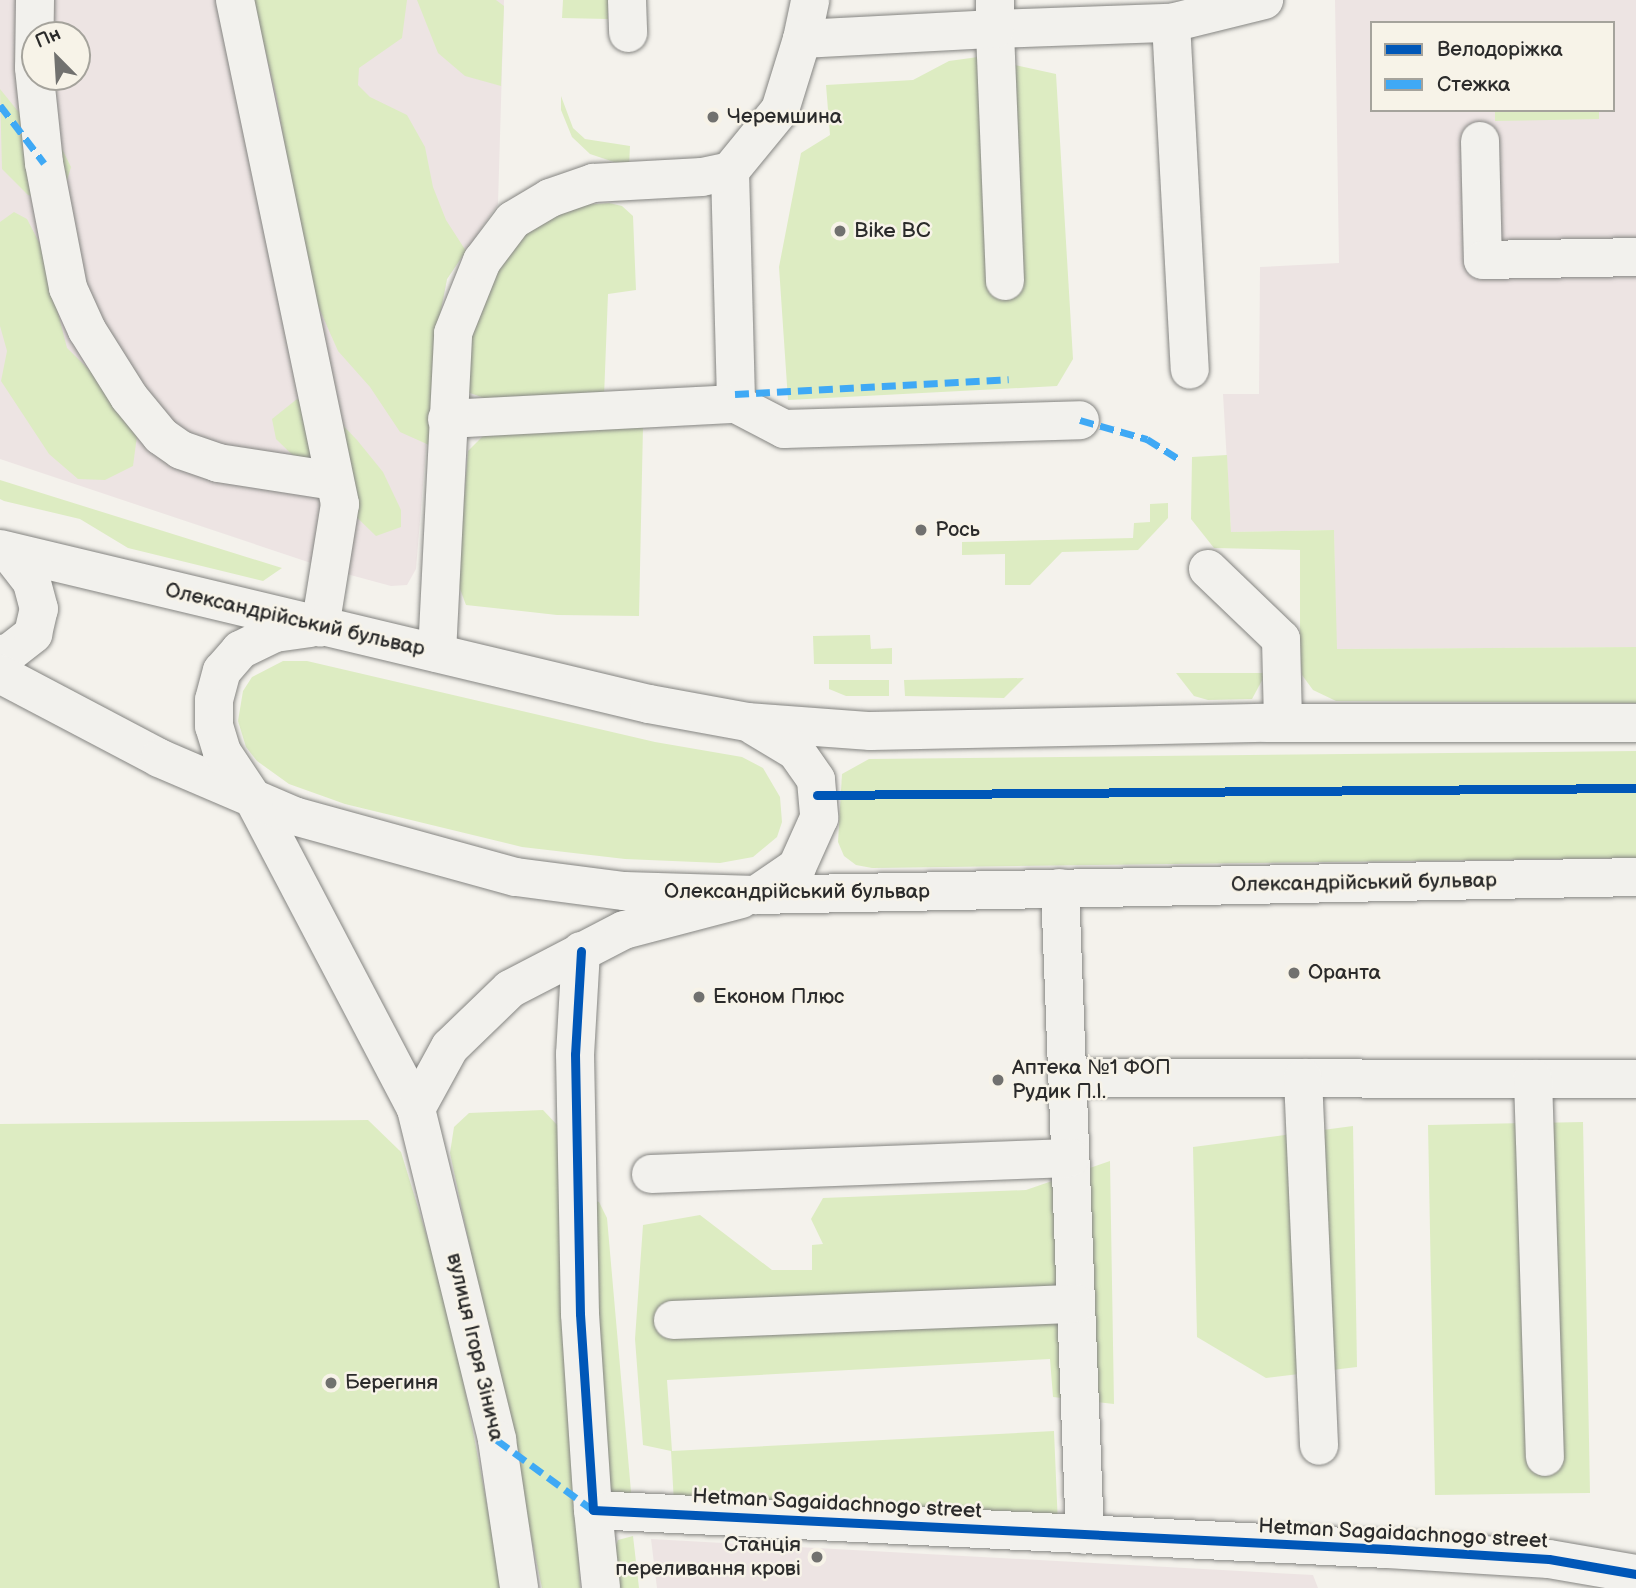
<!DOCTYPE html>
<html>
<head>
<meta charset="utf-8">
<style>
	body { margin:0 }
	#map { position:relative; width:1636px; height:1588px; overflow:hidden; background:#f4f2ec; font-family:"Balsamiq Sans",sans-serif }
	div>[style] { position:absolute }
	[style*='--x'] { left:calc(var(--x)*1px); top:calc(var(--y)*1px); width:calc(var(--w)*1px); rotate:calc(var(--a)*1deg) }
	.built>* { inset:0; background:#ede4e3 }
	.green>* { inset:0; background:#ddecc2 }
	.roads { filter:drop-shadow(0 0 2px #858582) drop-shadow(0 0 2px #858582) }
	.minor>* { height:38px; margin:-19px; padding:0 19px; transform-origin:19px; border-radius:19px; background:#f2f1ed }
	.major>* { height:38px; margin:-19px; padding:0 19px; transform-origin:19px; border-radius:19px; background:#f2f1ed }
	.quiet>* { height:7px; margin-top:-3.5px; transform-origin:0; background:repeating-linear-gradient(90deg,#3fa9f5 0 14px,transparent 0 21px) }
	.cycleway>* { height:9px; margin:-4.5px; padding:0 4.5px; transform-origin:4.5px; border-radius:4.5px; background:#0057b8 }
	.dots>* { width:19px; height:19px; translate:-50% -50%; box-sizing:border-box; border:4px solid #f7f3e8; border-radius:50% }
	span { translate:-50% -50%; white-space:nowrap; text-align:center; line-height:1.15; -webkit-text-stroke:5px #f7f3e8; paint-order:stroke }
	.poi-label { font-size:21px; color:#2b2b2b }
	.left { translate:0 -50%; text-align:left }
	.right { translate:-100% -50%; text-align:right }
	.street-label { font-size:21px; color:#2b2b2b }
	.legend { position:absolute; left:1370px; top:21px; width:245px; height:91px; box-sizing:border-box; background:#f7f3e8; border:2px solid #a5a39c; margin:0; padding:9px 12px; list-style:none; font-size:21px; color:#2b2b2b }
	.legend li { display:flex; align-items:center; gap:14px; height:35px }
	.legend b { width:35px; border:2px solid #a5a39c }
	.north { position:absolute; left:21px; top:21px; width:70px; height:70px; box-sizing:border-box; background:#f7f3e8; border:2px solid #a5a39c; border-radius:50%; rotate:336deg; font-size:19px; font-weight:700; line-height:28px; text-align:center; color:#2b2b2b }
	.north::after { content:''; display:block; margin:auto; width:24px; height:32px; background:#71716f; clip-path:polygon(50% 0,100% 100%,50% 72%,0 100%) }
</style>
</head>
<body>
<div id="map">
	<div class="built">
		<div style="clip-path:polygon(evenodd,0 0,504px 0,498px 204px,447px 279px,435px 341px,416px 569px,407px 585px,391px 586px,332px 570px,0 459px,0 0,35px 35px,77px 35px,77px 77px,35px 77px,35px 35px)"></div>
		<div style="clip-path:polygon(evenodd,1335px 0,1636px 0,1636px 647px,1336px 649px,1334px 530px,1231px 532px,1223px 394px,1259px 394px,1260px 267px,1339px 263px,1335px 0,1372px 23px,1613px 23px,1613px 110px,1372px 110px,1372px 23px)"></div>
		<div style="clip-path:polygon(651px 1539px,1313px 1575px,1318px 1588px,657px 1588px)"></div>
	</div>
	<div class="green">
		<div style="clip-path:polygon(253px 0,407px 0,402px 38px,359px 68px,358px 85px,370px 97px,407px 115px,425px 147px,433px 187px,446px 220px,466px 251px,447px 279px,435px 341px,429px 445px,400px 432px,370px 387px,338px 351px,308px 283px,277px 99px)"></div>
		<div style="clip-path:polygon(417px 0,496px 0,504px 6px,501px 86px,465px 76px,438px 53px)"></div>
		<div style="clip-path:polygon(563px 0,608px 0,608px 19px,562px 18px)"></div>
		<div style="clip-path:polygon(978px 57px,1056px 74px,1073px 359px,1057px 386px,788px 400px,779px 267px,801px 153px,830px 135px,826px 85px,913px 80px,949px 61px)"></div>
		<div style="clip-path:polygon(0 89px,17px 110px,58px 141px,71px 167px,64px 190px,39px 198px,28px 195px,2px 169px)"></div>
		<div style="clip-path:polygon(561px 96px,573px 128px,585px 139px,630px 146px,629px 167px,590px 154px,572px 137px,561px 110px)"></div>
		<div style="clip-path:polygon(1495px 110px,1599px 110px,1599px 119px,1495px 121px)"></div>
		<div style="clip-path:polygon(609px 203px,622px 206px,633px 216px,636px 290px,608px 294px,604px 397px,490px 400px,467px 392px,469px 337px,484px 288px,532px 226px,568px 206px)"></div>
		<div style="clip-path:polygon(14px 212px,27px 219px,41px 246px,67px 348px,117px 397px,137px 436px,133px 466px,105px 480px,78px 479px,49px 454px,1px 381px,7px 351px,0 326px,0 222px)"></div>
		<div style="clip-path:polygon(297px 399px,330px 412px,357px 440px,383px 472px,401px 510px,401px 527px,376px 536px,276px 439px,272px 419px)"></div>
		<div style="clip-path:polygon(643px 426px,639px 616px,557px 615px,466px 605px,457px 581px,468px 451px,486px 433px)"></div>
		<div style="clip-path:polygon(1227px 455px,1231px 532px,1334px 530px,1337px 649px,1636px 647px,1636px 703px,1336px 701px,1313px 690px,1302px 675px,1300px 655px,1300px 550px,1214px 548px,1191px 519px,1192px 457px)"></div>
		<div style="clip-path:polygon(0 480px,51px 496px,282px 568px,263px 581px,128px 548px,80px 519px,4px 501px,0 499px)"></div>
		<div style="clip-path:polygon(1168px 503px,1168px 518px,1138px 550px,1062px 552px,1030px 585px,1005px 585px,1005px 554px,962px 555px,962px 542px,1133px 538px,1134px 523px,1150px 522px,1150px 504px)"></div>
		<div style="clip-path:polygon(870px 635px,871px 649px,892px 648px,892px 664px,814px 664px,813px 636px)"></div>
		<div style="clip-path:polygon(283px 661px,307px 661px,655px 742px,742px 757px,763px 768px,780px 797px,782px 822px,777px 837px,753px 857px,720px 863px,625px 859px,522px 847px,345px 804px,289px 784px,257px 761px,246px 747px,238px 721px,243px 691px,252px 677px)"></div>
		<div style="clip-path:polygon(1176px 673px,1266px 673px,1252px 699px,1208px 700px,1194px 696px)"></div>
		<div style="clip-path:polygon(1024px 678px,1004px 698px,905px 696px,904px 680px)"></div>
		<div style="clip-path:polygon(829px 680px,889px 680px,889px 696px,846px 696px,829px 689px)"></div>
		<div style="clip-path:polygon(1636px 751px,1636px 858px,872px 868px,856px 865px,844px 856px,838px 842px,842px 774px,869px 759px)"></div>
		<div style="clip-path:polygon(543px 1110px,560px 1128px,580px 1588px,542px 1588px,450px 1153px,454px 1127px,469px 1113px)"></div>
		<div style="clip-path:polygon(368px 1120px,401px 1152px,450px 1312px,503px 1588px,0 1588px,0 1124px)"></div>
		<div style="clip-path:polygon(1583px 1122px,1590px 1493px,1435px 1495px,1428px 1125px)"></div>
		<div style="clip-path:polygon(1353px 1126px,1357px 1367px,1266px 1378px,1197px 1337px,1193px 1147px)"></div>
		<div style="clip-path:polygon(1110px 1161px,1114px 1404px,1053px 1397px,1050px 1359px,667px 1380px,672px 1451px,1054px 1431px,1058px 1525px,674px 1503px,671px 1451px,643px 1445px,635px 1339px,643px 1225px,700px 1215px,772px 1270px,812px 1270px,812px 1245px,823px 1244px,811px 1219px,823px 1198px,1026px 1190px)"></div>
		<div style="clip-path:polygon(591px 1200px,599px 1202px,607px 1218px,632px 1503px,612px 1492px,602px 1475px)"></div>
		<div style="clip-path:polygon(633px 1536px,639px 1588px,615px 1588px,612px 1557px,618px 1540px)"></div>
	</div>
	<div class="roads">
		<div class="minor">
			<div style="--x:35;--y:0;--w:68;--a:90.8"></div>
			<div style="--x:34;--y:68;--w:96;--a:84"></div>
			<div style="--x:44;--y:163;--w:127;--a:79.1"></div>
			<div style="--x:68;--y:288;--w:46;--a:65.7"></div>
			<div style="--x:87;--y:330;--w:79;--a:57.9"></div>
			<div style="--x:129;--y:397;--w:50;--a:50.6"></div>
			<div style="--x:161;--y:436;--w:24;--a:35"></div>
			<div style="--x:181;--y:450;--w:39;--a:19"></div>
			<div style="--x:218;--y:463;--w:117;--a:8.8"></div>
			<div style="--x:235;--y:0;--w:515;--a:78.23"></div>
			<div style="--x:340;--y:504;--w:125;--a:99.2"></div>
			<div style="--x:627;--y:0;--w:33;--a:88"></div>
			<div style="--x:1171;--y:23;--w:347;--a:86.9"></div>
			<div style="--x:802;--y:39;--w:40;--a:-78"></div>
			<div style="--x:1480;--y:141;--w:119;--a:88.6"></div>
			<div style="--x:1483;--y:260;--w:153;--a:-1.1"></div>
			<div style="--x:730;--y:171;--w:233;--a:88.5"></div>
			<div style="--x:1005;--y:281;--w:252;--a:-92.3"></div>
			<div style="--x:995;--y:29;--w:176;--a:-2"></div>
			<div style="--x:1171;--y:23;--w:96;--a:-13.9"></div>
			<div style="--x:447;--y:419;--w:289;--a:-3"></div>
			<div style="--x:736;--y:404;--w:54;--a:27.5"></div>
			<div style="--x:784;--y:429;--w:296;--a:-1.7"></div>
			<div style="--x:1208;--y:569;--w:101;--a:43.8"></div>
			<div style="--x:1281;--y:639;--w:83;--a:88.6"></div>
			<div style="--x:437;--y:653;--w:320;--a:-87.1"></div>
			<div style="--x:453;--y:333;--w:78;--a:-68.1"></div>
			<div style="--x:482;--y:261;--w:51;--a:-52.9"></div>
			<div style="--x:513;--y:220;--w:43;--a:-30.7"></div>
			<div style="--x:550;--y:198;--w:46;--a:-19.2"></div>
			<div style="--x:593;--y:183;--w:109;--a:-3.2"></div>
			<div style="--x:702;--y:177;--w:29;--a:-12"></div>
			<div style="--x:730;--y:171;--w:79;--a:-50.7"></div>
			<div style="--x:780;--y:110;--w:74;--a:-72.8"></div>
			<div style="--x:802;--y:39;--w:193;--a:-3"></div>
			<div style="--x:995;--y:29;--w:29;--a:-90"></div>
			<div style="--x:254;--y:800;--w:349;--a:62.3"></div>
			<div style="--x:416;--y:1109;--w:341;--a:76.2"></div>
			<div style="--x:497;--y:1440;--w:150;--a:81.5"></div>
			<div style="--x:1060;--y:888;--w:647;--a:87.79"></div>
			<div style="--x:581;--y:951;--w:103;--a:93.3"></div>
			<div style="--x:575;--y:1054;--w:260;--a:88.9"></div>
			<div style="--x:580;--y:1314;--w:196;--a:86.2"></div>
			<div style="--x:593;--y:1510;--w:796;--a:2.81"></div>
			<div style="--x:1388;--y:1549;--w:161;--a:3.6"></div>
			<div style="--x:1549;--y:1559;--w:88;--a:9.8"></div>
			<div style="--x:1067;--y:1078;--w:569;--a:0.1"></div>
			<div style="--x:1303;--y:1078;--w:368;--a:87.5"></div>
			<div style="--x:1533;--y:1079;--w:378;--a:88.2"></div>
			<div style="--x:416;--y:1109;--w:71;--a:-61.3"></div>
			<div style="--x:450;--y:1047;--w:83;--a:-44"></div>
			<div style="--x:510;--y:989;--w:128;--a:-27.4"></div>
			<div style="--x:624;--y:930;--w:121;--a:-14.8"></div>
			<div style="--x:651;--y:1174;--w:419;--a:-2.2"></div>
			<div style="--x:673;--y:1320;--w:403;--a:-2.3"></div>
			<div style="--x:593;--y:1510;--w:78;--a:84.1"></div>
		</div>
		<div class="major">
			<div style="--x:0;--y:549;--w:667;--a:13.43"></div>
			<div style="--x:649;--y:704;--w:100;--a:10.4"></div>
			<div style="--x:747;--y:722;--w:124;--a:4.2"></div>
			<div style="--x:871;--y:731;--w:395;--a:-1.2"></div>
			<div style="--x:1266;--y:723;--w:370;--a:0"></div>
			<div style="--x:0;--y:654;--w:9;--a:-6"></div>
			<div style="--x:9;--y:653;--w:31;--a:-38"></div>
			<div style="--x:33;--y:634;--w:26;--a:-77"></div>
			<div style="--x:39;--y:609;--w:28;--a:-105"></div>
			<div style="--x:32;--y:582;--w:39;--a:-128"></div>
			<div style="--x:0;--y:674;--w:180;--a:27.8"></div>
			<div style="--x:159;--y:758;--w:147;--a:23.2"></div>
			<div style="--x:294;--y:816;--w:230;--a:15.4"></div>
			<div style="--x:516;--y:877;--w:109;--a:7.4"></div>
			<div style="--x:624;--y:891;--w:132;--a:1.7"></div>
			<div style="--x:756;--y:895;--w:880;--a:-1.17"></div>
			<div style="--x:754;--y:726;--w:49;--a:30.8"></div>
			<div style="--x:796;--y:751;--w:35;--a:55"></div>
			<div style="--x:816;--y:780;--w:38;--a:85"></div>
			<div style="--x:819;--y:818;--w:54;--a:114.2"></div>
			<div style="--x:797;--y:867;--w:50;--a:145.7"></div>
			<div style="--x:254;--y:800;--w:58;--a:-123.7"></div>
			<div style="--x:222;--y:752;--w:27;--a:-107"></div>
			<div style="--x:214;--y:726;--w:26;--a:-90"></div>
			<div style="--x:214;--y:700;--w:30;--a:-75"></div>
			<div style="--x:222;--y:671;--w:28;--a:-49"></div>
			<div style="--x:240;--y:650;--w:39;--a:-26"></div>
			<div style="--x:275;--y:633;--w:36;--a:-8"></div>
		</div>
	</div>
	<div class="quiet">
		<div style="--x:0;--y:105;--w:73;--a:52.8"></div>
		<div style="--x:735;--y:394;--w:274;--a:-3.1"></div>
		<div style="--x:1080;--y:420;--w:70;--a:15.8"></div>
		<div style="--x:1147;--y:439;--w:39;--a:32"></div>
		<div style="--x:497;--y:1440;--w:119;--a:36.1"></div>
	</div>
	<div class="cycleway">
		<div style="--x:817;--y:795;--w:819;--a:-0.49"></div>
		<div style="--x:581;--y:951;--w:103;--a:93.3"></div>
		<div style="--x:575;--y:1054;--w:260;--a:88.9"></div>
		<div style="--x:580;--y:1314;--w:196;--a:86.2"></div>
		<div style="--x:593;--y:1510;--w:796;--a:2.81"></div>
		<div style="--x:1388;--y:1549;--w:161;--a:3.6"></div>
		<div style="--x:1549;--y:1559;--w:88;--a:9.8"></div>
	</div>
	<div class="dots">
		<div style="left:713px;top:117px;background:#71716f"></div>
		<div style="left:840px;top:231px;background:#71716f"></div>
		<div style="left:921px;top:530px;background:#71716f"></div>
		<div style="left:1294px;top:973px;background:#71716f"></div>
		<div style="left:699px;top:997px;background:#71716f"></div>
		<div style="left:998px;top:1080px;background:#71716f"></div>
		<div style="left:331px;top:1383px;background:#71716f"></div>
		<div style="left:817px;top:1557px;background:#71716f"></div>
	</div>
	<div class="poi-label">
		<span class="left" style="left:727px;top:117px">Черемшина</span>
		<span class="left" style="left:854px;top:231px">Bike BC</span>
		<span class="left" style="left:935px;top:530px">Рось</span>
		<span class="left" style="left:1308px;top:973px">Оранта</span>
		<span class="left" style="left:713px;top:997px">Економ Плюс</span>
		<span class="left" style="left:1012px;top:1080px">Аптека №1 ФОП<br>Рудик П.І.</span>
		<span class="left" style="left:345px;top:1383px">Берегиня</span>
		<span class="right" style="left:801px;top:1557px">Станція<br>переливання крові</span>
	</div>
	<div class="street-label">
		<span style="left:295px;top:620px;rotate:13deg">Олександрійський бульвар</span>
		<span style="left:1364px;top:883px;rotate:-1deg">Олександрійський бульвар</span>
		<span style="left:797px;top:892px">Олександрійський бульвар</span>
		<span style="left:475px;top:1347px;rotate:77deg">вулиця Ігоря Зінича</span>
		<span style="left:837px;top:1504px;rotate:3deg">Hetman Sagaidachnogo street</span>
		<span style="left:1403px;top:1534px;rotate:3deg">Hetman Sagaidachnogo street</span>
	</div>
	<ul class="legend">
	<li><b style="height:9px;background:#0057b8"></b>Велодоріжка</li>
	<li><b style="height:9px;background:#3fa9f5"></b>Стежка</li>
	</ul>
	<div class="north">Пн</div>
</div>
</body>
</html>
